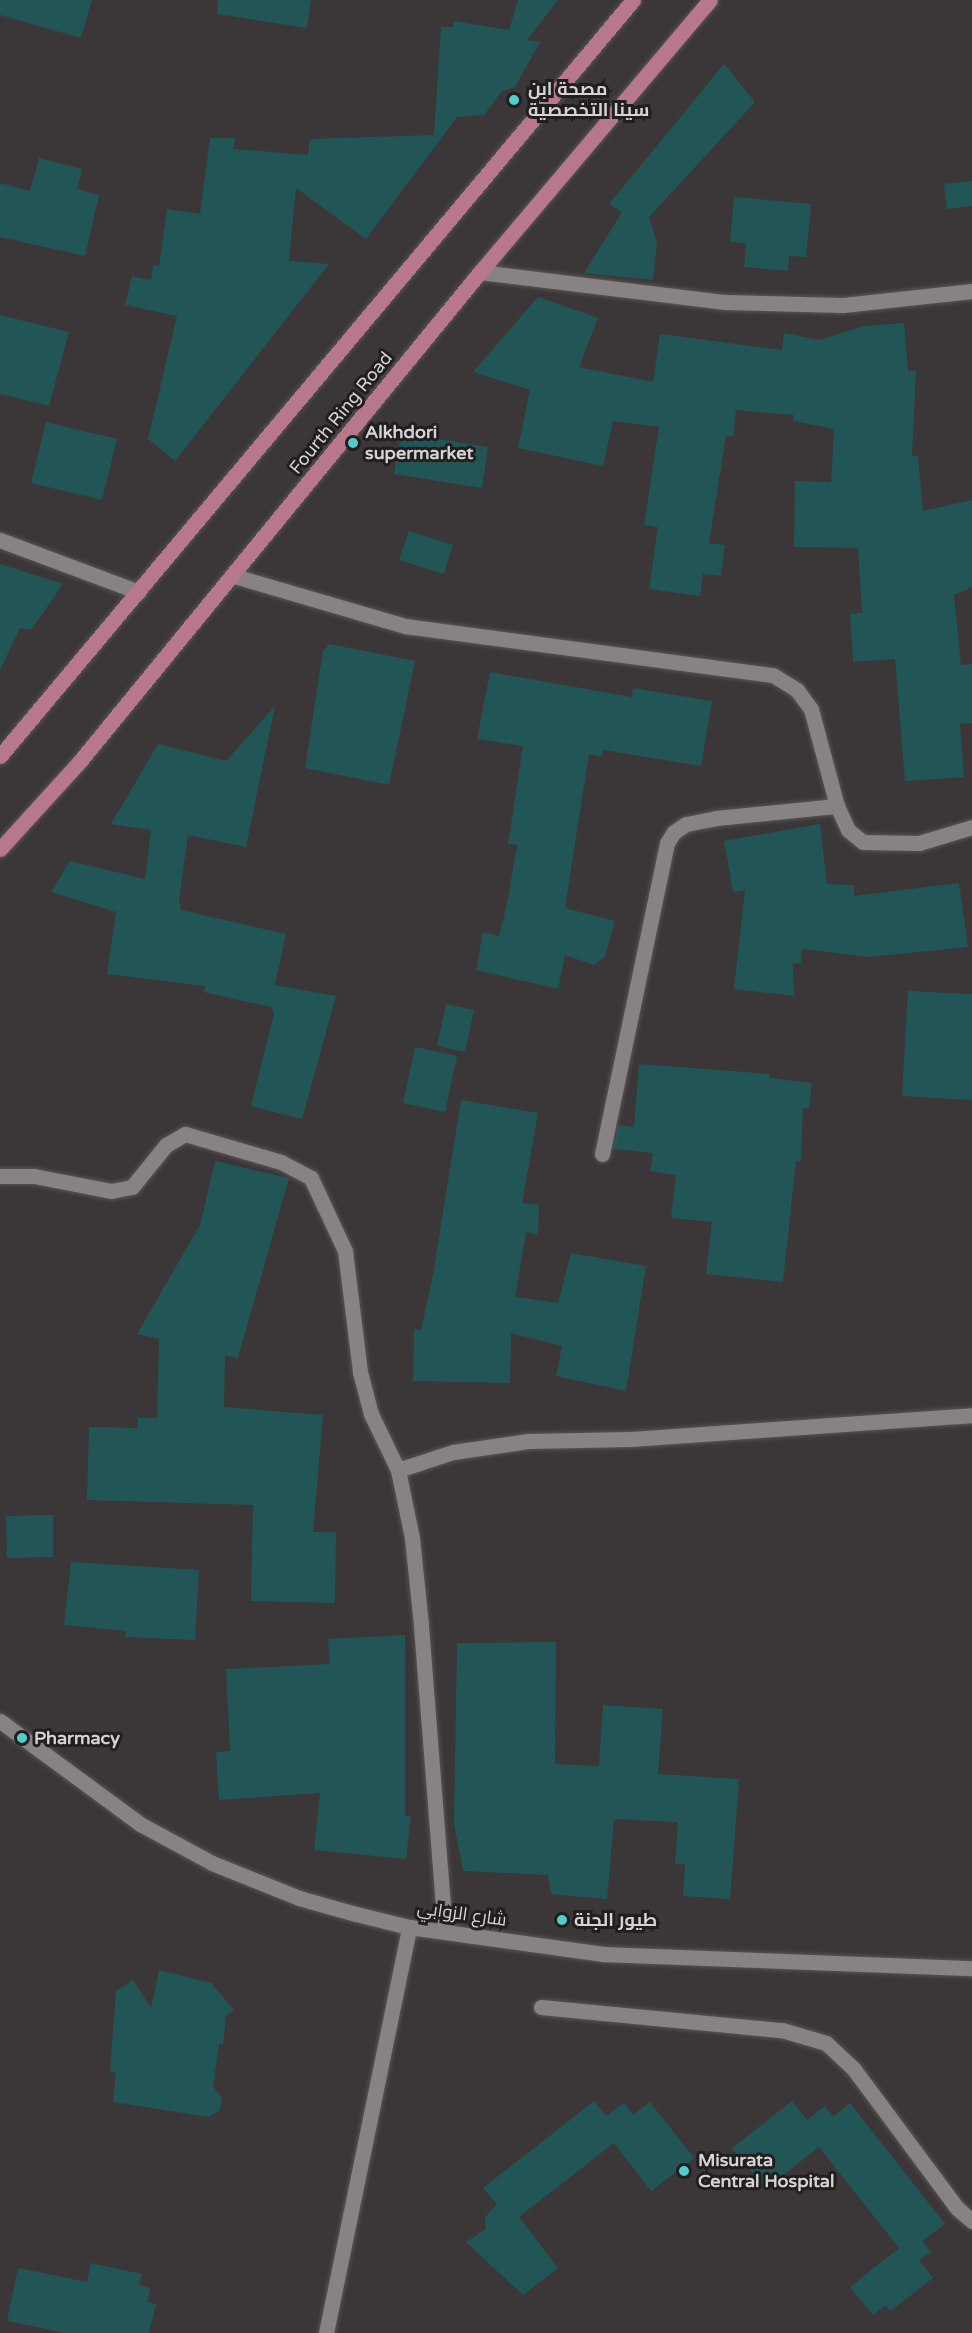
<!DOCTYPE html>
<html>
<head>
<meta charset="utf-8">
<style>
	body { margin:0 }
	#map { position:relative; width:972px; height:2333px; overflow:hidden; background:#3b3637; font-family:"Varela Round",Cairo,sans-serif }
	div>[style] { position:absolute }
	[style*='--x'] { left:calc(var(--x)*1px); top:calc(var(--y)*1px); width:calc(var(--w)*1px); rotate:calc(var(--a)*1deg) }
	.building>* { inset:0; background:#225656 }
	.roads { filter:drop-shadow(0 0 2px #585455) drop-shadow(0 0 2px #585455) }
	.minor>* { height:15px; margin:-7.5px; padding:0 7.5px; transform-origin:7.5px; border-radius:7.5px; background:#898284 }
	.major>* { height:15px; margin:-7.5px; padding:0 7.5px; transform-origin:7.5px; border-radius:7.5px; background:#b7788c }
	.dots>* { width:16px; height:16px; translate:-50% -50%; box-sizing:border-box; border:3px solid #211e1f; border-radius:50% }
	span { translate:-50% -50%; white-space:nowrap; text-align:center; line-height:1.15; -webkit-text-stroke:6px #211e1f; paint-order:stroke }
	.poi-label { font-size:18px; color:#d7d3d4; font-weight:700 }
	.left { translate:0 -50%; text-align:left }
	.street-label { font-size:18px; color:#d7d3d4 }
</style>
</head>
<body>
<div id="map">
	<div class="building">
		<div style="clip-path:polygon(0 0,92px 0,81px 38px,0 15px)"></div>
		<div style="clip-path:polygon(218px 0,311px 0,307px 28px,217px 14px)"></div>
		<div style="clip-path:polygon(518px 0,558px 0,527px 40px,540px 42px,515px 87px,502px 91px,484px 115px,457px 117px,366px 239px,296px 188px,289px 261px,329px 264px,175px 461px,148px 439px,177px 316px,125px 305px,132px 276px,151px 280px,153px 265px,159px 266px,167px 209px,200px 214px,210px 138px,235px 138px,234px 149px,308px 155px,310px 139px,434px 135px,441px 27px,453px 27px,453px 21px,509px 30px)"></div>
		<div style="clip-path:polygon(724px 64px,755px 102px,649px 217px,657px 243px,653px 280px,584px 273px,622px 212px,609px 204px)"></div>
		<div style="clip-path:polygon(39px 158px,82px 169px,77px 189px,99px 195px,85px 256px,0 237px,0 183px,30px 191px)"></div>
		<div style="clip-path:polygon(972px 181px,972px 206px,947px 209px,944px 184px)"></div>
		<div style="clip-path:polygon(734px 197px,811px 204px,806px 257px,789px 256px,788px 271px,744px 267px,746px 243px,730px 242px)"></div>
		<div style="clip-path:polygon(538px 297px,598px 318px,579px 367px,653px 382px,660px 334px,782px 350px,784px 333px,820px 340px,863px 326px,904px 323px,908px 371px,916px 371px,912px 456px,918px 456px,923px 511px,972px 500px,972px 587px,954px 595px,961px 665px,972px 664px,972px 723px,960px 724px,964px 777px,905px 781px,895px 659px,853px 662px,850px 614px,862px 613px,858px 548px,794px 547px,795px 481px,831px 482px,834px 429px,793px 421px,794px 415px,736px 410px,733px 437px,726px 436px,709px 543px,725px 545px,721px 576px,703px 574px,700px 596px,649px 589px,658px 527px,644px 525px,659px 427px,613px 421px,603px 466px,518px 448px,530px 390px,473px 372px)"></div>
		<div style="clip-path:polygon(0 315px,69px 332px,49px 406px,0 394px)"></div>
		<div style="clip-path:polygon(46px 422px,117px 439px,102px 500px,31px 483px)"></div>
		<div style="clip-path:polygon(401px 433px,488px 447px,482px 488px,394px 474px)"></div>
		<div style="clip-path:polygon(409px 531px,453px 545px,444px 574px,399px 560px)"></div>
		<div style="clip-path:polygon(0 564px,63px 584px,31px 630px,20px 628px,0 670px)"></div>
		<div style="clip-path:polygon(329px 644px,415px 661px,389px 785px,305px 768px,323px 651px)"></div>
		<div style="clip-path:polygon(490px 672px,632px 697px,633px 688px,712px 701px,701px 766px,603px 750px,602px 757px,589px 754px,565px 908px,615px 921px,605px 956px,594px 965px,565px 955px,558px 989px,476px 970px,483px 932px,499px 936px,507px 904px,517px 845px,508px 844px,523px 746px,477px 739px)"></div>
		<div style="clip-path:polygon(275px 706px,246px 847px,188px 835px,179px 899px,181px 910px,286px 934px,275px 985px,336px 996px,302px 1119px,251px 1106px,274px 1013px,271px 1007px,204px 992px,205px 986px,107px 974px,116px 912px,51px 892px,70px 861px,145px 879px,151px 830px,111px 824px,158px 744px,226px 761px)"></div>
		<div style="clip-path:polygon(820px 824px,827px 884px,854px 885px,854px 896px,959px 883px,968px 947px,869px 957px,802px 949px,801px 963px,793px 964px,794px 996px,734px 989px,745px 890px,733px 892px,724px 841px)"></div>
		<div style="clip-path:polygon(908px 991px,972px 994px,972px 1100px,902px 1096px)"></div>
		<div style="clip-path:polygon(446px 1004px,474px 1010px,465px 1052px,437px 1046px)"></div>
		<div style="clip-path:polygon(415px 1047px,457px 1056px,445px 1112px,403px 1103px)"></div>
		<div style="clip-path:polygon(639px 1064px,770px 1074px,770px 1078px,812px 1083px,809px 1108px,803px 1108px,801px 1161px,796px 1161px,783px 1282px,706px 1274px,712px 1222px,671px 1218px,676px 1175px,650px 1171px,653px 1153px,613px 1149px,618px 1125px,634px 1127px)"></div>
		<div style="clip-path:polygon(461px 1100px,538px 1113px,522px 1203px,539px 1205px,538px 1235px,526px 1232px,515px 1297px,558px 1303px,571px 1253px,646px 1266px,626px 1391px,556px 1376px,562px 1346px,511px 1333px,510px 1383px,413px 1381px,414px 1329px,421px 1330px,433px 1275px)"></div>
		<div style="clip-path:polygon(215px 1161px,289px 1178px,238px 1358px,225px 1355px,224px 1407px,323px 1415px,313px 1532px,336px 1532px,335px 1603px,251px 1601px,253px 1505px,87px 1500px,89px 1427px,138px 1428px,138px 1418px,157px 1418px,159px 1339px,137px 1334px,200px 1225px)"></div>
		<div style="clip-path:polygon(53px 1515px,53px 1557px,7px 1558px,6px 1516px)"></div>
		<div style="clip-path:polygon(71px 1562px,199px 1570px,195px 1640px,125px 1637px,126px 1631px,64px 1625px)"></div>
		<div style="clip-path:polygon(405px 1635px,405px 1816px,411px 1816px,406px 1859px,314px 1850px,320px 1793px,219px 1800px,216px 1752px,230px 1751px,226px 1669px,330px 1664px,328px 1639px)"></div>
		<div style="clip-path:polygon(556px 1642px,555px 1764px,599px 1766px,603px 1705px,663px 1709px,658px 1774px,739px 1779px,730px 1899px,683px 1896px,685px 1864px,675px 1864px,678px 1822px,614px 1819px,607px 1899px,551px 1894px,548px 1875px,463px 1871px,454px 1822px,457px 1643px)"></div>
		<div style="clip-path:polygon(159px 1970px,211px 1983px,234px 2010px,226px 2016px,223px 2045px,219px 2044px,213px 2087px,222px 2098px,220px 2110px,209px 2117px,113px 2102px,116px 2073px,110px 2072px,116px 1991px,133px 1980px,151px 2008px)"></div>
		<div style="clip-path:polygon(594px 2101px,606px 2116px,624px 2103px,633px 2115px,650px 2102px,694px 2158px,651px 2191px,614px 2143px,519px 2217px,558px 2268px,523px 2295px,466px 2242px,486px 2229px,485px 2217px,497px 2204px,483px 2188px)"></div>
		<div style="clip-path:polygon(792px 2101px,807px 2120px,825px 2106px,833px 2117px,850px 2103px,945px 2224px,922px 2241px,931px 2252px,919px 2260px,933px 2278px,890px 2311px,886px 2305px,873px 2315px,850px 2287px,899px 2248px,819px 2147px,765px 2189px,732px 2148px)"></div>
		<div style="clip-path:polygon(91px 2263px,142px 2274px,139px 2285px,150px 2288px,147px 2302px,156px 2304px,149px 2333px,65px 2333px,7px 2321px,18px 2268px,87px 2282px)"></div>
	</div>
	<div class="roads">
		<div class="minor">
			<div style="--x:480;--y:272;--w:247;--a:7"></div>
			<div style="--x:725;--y:302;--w:118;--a:1.5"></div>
			<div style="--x:843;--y:305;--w:130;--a:-6.2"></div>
			<div style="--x:0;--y:540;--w:148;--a:20.5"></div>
			<div style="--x:234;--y:576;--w:178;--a:16.3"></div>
			<div style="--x:405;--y:626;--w:371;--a:7.6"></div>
			<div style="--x:773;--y:675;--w:28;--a:32"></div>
			<div style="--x:797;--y:690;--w:24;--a:54"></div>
			<div style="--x:811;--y:709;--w:100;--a:75"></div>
			<div style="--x:837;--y:806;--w:26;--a:65"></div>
			<div style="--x:848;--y:830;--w:19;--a:39"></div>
			<div style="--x:863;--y:842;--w:56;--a:1"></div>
			<div style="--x:919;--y:843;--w:55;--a:-16.8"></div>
			<div style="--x:602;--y:1154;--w:318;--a:-78.2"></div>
			<div style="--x:667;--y:843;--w:13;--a:-58"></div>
			<div style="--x:674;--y:832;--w:14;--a:-34"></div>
			<div style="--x:686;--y:824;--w:31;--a:-11"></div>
			<div style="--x:716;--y:818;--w:122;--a:-5.7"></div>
			<div style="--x:0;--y:1176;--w:34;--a:0"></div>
			<div style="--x:34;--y:1176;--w:78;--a:11"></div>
			<div style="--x:111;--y:1191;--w:21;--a:-11"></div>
			<div style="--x:132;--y:1187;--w:54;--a:-51"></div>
			<div style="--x:166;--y:1145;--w:22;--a:-30"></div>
			<div style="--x:185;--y:1134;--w:100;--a:16.3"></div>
			<div style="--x:281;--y:1162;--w:34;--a:28"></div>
			<div style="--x:311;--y:1178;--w:81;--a:65"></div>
			<div style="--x:345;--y:1251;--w:122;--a:82.9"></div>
			<div style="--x:360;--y:1372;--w:43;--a:75.3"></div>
			<div style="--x:371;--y:1414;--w:62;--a:64.3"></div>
			<div style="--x:0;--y:1721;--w:174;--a:36.3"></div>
			<div style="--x:140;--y:1824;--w:82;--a:28.4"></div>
			<div style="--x:212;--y:1863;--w:94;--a:21.9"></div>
			<div style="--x:299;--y:1898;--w:59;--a:15.7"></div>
			<div style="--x:356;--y:1914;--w:55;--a:13.8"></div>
			<div style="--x:409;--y:1927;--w:196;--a:7.9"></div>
			<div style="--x:603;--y:1954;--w:369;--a:2.2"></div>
			<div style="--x:445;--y:1931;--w:307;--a:-94.5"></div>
			<div style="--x:421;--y:1625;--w:87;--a:-95.9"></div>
			<div style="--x:412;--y:1538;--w:69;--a:-101.6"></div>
			<div style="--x:398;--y:1470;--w:58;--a:-18.1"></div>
			<div style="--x:453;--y:1452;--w:76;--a:-8.3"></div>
			<div style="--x:528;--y:1441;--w:103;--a:-1.1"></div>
			<div style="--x:631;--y:1439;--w:342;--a:-4"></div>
			<div style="--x:541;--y:2007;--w:242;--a:5.5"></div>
			<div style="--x:782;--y:2030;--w:46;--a:16.5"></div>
			<div style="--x:826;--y:2043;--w:37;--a:43"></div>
			<div style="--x:853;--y:2068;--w:174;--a:53.4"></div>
			<div style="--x:957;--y:2208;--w:20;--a:41"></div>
			<div style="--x:326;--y:2333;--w:414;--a:-78.4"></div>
		</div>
		<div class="major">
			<div style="--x:0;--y:756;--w:986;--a:-50.06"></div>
			<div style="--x:0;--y:849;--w:119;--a:-47.7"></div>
			<div style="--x:80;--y:761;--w:632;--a:-50.72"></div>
			<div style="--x:480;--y:272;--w:356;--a:-49.8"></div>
		</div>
	</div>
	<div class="dots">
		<div style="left:514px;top:100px;background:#53cdcb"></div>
		<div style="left:353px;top:443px;background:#53cdcb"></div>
		<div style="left:22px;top:1738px;background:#53cdcb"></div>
		<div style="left:562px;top:1920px;background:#53cdcb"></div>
		<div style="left:684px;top:2171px;background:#53cdcb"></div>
	</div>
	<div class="poi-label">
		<span class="left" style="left:528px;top:100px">مصحة ابن<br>سينا التخصصية</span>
		<span class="left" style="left:365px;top:443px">Alkhdori<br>supermarket</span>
		<span class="left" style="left:34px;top:1738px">Pharmacy</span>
		<span class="left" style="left:574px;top:1920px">طيور الجنة</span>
		<span class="left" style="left:698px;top:2171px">Misurata<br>Central Hospital</span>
	</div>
	<div class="street-label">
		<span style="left:341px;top:413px;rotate:-51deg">Fourth Ring Road</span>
		<span style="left:462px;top:1914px;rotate:8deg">شارع الزوابي</span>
	</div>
</div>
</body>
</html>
